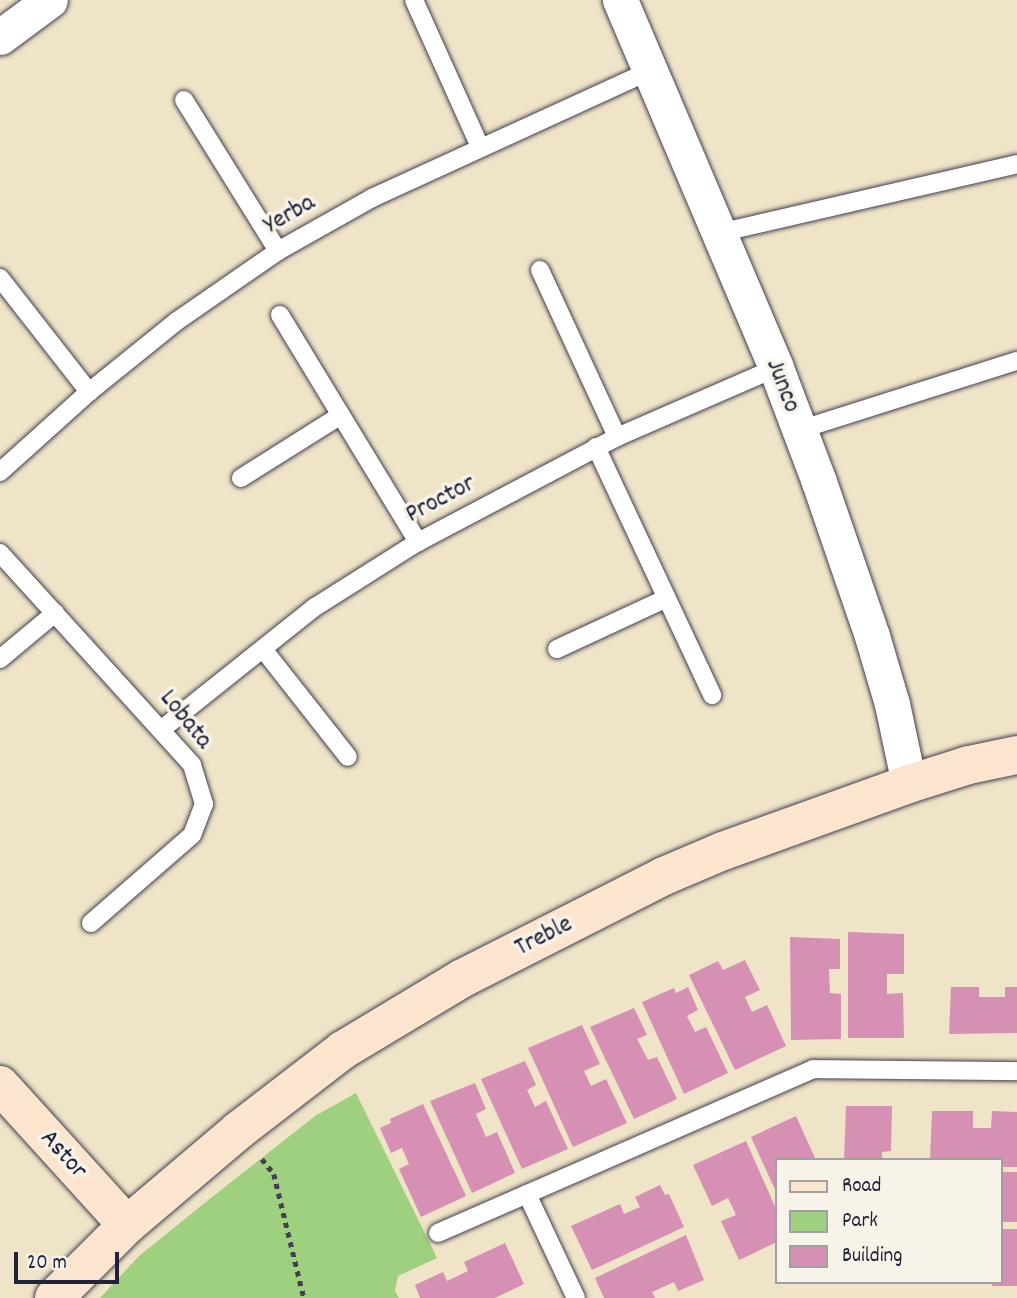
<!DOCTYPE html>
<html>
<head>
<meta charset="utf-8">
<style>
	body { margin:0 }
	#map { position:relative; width:1017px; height:1298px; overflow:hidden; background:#efe4c7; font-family:Dekko,sans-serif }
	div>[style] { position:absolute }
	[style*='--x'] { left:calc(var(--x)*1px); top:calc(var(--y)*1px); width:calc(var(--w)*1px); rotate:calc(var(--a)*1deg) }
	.green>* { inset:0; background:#9ed080 }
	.building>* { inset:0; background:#d590b4 }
	.path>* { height:4.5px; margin-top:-2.25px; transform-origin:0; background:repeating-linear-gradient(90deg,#413f50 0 5px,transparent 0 10px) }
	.roads { filter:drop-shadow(0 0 2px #413f50) drop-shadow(0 0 2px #413f50) }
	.lane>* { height:18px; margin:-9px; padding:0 9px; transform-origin:9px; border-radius:9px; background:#fff }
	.street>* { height:35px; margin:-17.5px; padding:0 17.5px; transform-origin:17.5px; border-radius:17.5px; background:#fff }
	.secondary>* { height:38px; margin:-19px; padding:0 19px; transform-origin:19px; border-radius:19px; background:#fce5cf }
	span { translate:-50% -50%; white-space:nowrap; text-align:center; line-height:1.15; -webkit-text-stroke:7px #f7f3e8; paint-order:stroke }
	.street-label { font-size:26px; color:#22223b }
	.legend { position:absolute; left:775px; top:1158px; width:228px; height:126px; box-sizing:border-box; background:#f7f3e8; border:2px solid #a29fa3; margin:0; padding:9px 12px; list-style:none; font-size:21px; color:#22223b }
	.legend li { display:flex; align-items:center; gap:14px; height:35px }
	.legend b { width:35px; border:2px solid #a29fa3 }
	.scale { position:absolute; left:14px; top:1252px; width:105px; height:32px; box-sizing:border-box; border:4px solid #22223b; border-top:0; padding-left:9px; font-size:21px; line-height:24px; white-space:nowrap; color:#22223b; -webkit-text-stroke:5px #f7f3e8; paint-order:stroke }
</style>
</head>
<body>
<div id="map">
	<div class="green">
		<div style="clip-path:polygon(356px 1093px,437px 1258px,398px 1276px,395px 1291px,399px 1298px,100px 1298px,139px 1256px,212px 1197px,315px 1116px)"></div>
	</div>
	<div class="building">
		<div style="clip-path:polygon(848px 932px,904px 934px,904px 974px,887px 974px,887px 994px,903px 993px,904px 1038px,848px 1038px)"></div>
		<div style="clip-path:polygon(790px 937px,840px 939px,840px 969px,829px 969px,830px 993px,841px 994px,841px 1039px,791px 1040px)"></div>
		<div style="clip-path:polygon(745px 960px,760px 990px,745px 997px,752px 1012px,767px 1005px,786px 1046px,735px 1070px,689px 975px,718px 961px,723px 970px)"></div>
		<div style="clip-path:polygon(688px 987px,698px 1010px,687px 1016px,695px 1032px,706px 1027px,728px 1073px,684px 1094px,642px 1002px,674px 988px,676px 993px)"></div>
		<div style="clip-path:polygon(951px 987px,979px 987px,979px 997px,1005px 997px,1005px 987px,1017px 987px,1017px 1033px,949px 1034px)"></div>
		<div style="clip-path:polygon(634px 1008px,647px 1035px,637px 1039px,648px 1060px,657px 1057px,677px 1099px,634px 1119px,590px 1027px)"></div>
		<div style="clip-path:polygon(582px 1025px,600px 1064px,584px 1071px,591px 1086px,606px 1079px,627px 1123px,573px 1147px,528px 1048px)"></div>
		<div style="clip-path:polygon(525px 1061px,536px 1085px,527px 1090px,535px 1107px,546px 1101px,568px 1149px,522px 1169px,481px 1079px)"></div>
		<div style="clip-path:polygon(475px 1083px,486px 1109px,476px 1114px,486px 1137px,497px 1132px,515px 1173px,472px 1193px,430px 1101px)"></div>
		<div style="clip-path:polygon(423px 1104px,466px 1196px,421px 1217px,399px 1169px,409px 1164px,402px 1148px,391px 1153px,380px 1128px,391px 1123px,390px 1119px)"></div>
		<div style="clip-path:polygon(846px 1106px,892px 1106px,891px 1151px,882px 1152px,882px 1160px,844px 1160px)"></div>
		<div style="clip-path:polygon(932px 1111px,973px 1111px,973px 1128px,991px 1128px,992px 1111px,1017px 1112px,1017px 1167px,1001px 1167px,1001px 1160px,930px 1160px)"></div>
		<div style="clip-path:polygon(796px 1116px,816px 1160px,777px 1160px,777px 1194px,751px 1137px)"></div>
		<div style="clip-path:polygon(746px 1141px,777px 1211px,777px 1242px,739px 1260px,721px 1221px,736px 1215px,728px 1198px,712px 1206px,693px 1165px)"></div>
		<div style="clip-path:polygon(1001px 1172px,1017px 1172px,1017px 1222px,1001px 1222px)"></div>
		<div style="clip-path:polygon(660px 1185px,665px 1195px,669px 1194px,684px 1227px,592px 1270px,571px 1226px,620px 1204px,624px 1214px,640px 1207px,635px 1197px)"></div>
		<div style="clip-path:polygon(1001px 1229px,1017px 1229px,1017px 1286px,992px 1286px,992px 1282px,1001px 1282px)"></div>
		<div style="clip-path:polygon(686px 1235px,704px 1280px,678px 1291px,674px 1282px,652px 1292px,655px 1298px,604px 1298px,595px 1278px)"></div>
		<div style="clip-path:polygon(505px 1243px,524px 1284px,495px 1298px,420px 1298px,415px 1285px,443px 1272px,447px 1281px,468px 1271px,464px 1262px)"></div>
	</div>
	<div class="path">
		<div style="--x:262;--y:1159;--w:19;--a:51"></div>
		<div style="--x:274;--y:1174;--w:128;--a:76.4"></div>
	</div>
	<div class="roads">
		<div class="lane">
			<div style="--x:414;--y:0;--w:161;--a:65.8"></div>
			<div style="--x:184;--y:100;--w:178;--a:58.1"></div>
			<div style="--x:719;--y:233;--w:306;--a:-13"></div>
			<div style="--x:540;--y:270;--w:184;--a:65.2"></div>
			<div style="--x:0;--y:278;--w:145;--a:52"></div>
			<div style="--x:280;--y:315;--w:266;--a:58.7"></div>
			<div style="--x:799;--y:430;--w:229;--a:-17.6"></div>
			<div style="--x:596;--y:447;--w:274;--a:64.9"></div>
			<div style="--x:0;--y:472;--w:120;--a:-42"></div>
			<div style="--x:89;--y:392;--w:113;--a:-38.9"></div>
			<div style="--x:177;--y:321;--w:123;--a:-34.7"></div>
			<div style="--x:278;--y:251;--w:108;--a:-29.4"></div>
			<div style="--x:372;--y:198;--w:306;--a:-24.6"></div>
			<div style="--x:241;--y:478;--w:118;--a:-32.2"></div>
			<div style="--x:0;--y:553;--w:286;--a:47.8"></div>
			<div style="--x:192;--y:765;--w:41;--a:72.9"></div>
			<div style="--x:204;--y:804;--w:33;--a:111"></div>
			<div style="--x:192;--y:835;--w:134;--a:138.9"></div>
			<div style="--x:263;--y:649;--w:137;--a:51.8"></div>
			<div style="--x:557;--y:649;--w:121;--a:-24.9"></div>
			<div style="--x:0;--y:659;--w:72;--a:-39.9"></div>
			<div style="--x:162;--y:729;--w:196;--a:-38.6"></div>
			<div style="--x:315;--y:607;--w:122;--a:-32.3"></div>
			<div style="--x:418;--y:542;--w:225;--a:-27.8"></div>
			<div style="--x:617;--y:437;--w:173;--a:-23.5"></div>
			<div style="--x:527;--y:1194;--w:115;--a:64.8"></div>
			<div style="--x:438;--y:1233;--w:409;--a:-23.6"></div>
			<div style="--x:813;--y:1069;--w:204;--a:0.6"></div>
		</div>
		<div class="street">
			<div style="--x:620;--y:0;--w:400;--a:67"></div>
			<div style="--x:776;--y:368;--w:119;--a:69.3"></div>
			<div style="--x:818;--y:479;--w:166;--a:71"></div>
			<div style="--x:872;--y:636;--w:71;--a:73.6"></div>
			<div style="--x:892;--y:704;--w:82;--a:78"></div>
			<div style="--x:0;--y:37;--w:62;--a:-36.5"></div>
		</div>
		<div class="secondary">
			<div style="--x:0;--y:1085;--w:189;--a:47.8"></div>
			<div style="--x:54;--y:1298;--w:103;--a:-45"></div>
			<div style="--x:127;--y:1225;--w:147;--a:-40.3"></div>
			<div style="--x:239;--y:1130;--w:131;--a:-37.6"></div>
			<div style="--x:343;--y:1050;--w:138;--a:-31"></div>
			<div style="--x:461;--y:979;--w:228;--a:-26.9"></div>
			<div style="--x:664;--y:876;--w:64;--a:-23"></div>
			<div style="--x:723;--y:851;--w:198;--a:-19.8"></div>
			<div style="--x:909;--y:784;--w:63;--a:-17.6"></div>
			<div style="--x:969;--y:765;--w:49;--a:-11.8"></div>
		</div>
	</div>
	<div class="street-label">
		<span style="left:290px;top:215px;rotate:-30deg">Yerba</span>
		<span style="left:782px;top:386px;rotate:69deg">Junco</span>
		<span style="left:441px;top:500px;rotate:-28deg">Proctor</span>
		<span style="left:185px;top:720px;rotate:51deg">Lobata</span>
		<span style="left:544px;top:937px;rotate:-27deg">Treble</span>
		<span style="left:63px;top:1155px;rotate:48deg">Astor</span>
	</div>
	<ul class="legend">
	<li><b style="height:9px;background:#fce5cf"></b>Road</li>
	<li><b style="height:19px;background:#9ed080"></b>Park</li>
	<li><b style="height:19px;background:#d590b4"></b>Building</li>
	</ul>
	<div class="scale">20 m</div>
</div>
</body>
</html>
